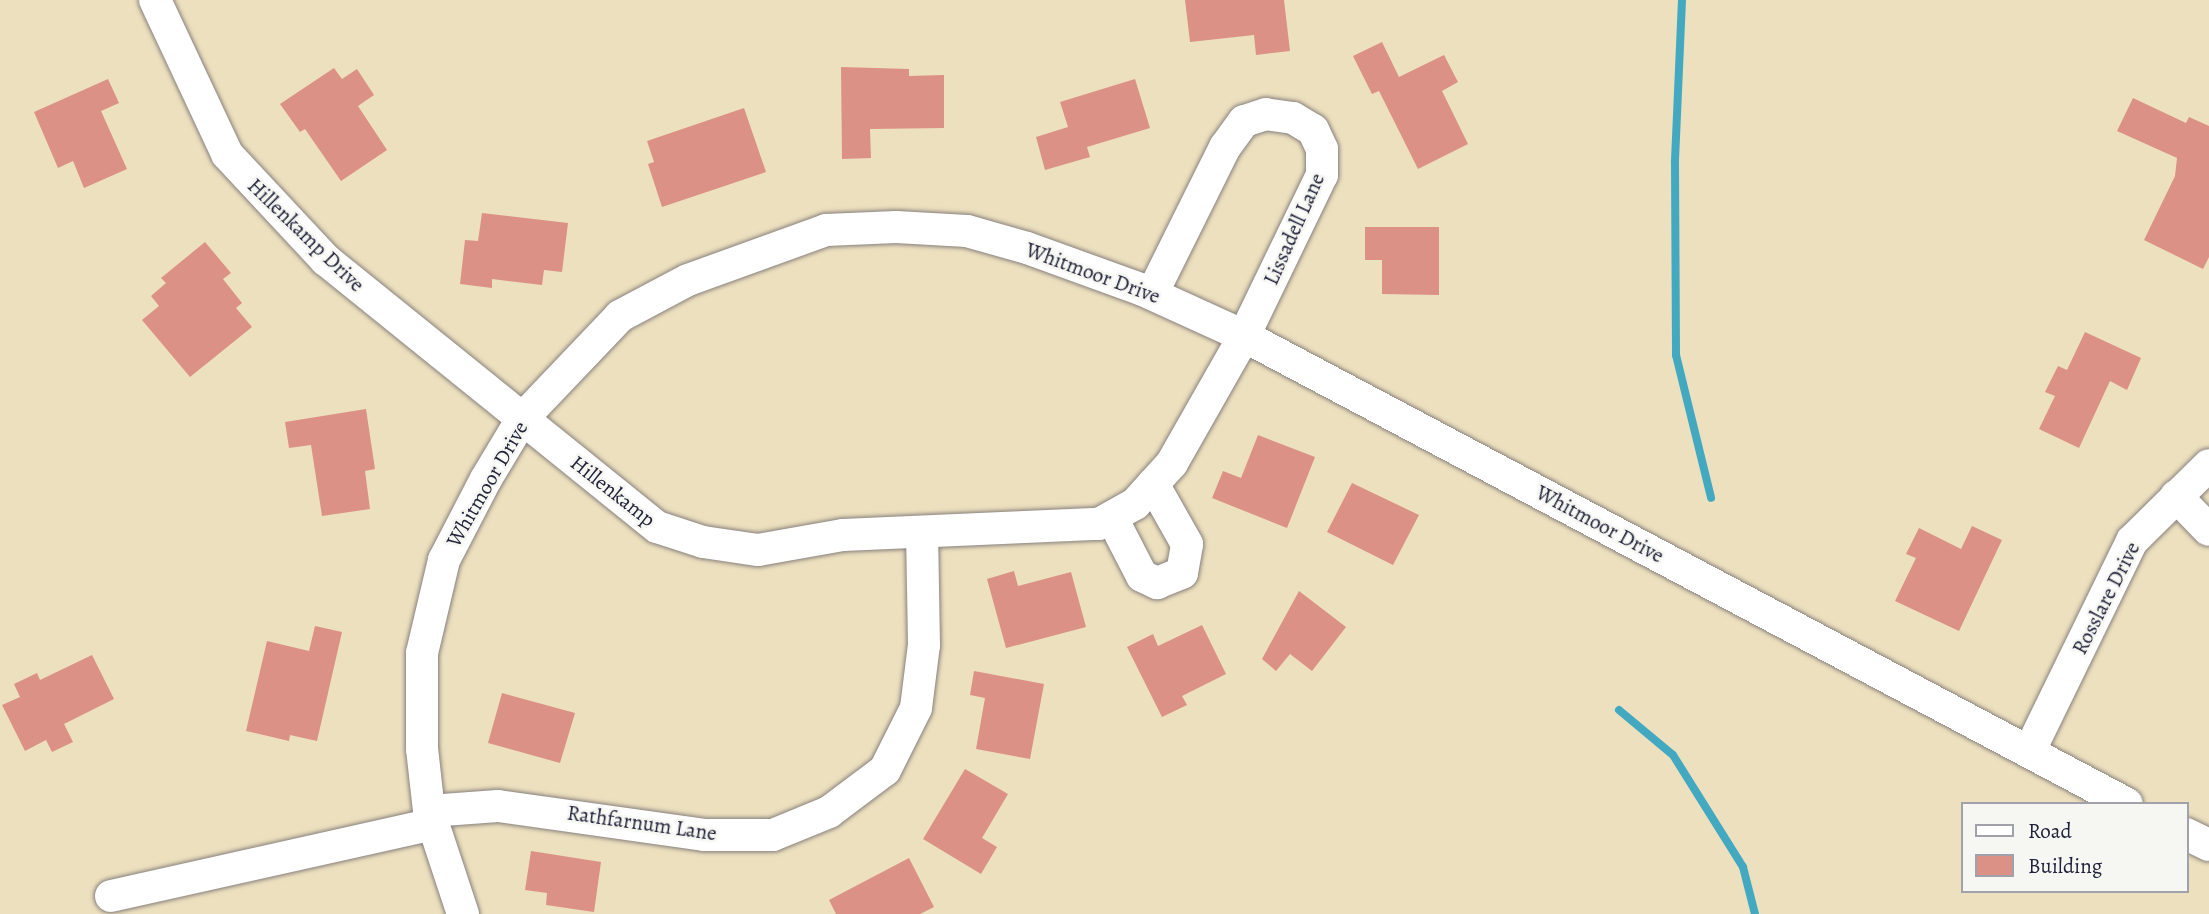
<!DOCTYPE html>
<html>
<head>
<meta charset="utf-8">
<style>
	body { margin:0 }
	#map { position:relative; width:2209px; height:914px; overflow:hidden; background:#ede0bf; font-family:Alegreya,serif }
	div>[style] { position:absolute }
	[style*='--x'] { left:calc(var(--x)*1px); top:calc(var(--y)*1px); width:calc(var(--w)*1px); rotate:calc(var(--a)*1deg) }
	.stream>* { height:8px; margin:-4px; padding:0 4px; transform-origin:4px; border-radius:4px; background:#42a9c1 }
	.building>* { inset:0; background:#db9186 }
	.roads { filter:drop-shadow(0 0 2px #88817d) drop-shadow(0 0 2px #88817d) }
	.minor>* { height:32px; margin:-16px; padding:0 16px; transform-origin:16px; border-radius:16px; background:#fff }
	span { translate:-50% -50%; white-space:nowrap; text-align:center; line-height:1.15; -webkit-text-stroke:5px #f6f6f2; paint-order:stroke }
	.street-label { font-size:21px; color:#22223b }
	.legend { position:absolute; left:1961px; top:802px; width:228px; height:91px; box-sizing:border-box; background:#f6f6f2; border:2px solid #a1a1a9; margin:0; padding:9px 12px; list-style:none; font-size:21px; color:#22223b }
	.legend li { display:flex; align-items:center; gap:14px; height:35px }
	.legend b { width:35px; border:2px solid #a1a1a9 }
</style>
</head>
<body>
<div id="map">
	<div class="stream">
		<div style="--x:1682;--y:0;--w:163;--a:92.5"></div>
		<div style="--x:1675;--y:163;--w:192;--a:89.7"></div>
		<div style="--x:1676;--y:355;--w:147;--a:76.2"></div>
		<div style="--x:1619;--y:710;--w:70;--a:39.8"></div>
		<div style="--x:1673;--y:755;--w:132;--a:58"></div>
		<div style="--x:1743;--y:867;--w:49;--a:75.7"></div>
	</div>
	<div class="building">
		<div style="clip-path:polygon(1185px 0,1284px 0,1290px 51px,1256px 55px,1254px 35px,1190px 42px)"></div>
		<div style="clip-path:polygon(1382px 42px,1399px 77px,1444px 55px,1458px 82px,1442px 91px,1468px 144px,1418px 169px,1379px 91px,1372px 94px,1353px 56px)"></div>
		<div style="clip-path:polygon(841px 67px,909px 69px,909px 76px,944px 75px,944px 128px,870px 129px,871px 158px,842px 159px)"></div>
		<div style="clip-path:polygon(334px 68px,342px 79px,357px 69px,374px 95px,358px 106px,387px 150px,341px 181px,305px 129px,300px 132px,280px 104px)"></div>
		<div style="clip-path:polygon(108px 79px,119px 103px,101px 111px,127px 169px,84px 188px,73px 161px,58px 168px,34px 112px)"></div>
		<div style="clip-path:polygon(1135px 79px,1150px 128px,1087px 147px,1090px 157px,1045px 170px,1036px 137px,1068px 127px,1060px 102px)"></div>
		<div style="clip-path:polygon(2133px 98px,2186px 123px,2189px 117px,2209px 126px,2209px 257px,2203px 269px,2144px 240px,2175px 176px,2177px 158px,2117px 131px)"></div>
		<div style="clip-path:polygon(744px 108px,766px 172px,662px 207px,648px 164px,654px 162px,647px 141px)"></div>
		<div style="clip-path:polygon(482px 213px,568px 223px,562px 272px,544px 270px,542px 285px,492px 279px,492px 288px,460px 284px,465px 240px,478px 241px)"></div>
		<div style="clip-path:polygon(1365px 227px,1439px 227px,1439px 295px,1382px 294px,1382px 260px,1365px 260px)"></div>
		<div style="clip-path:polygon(205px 242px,231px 273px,223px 279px,242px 303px,236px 308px,252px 327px,190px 377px,142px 320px,159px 306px,151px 296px,166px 283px,161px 278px)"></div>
		<div style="clip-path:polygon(2085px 332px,2141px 358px,2127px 390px,2110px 381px,2079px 448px,2039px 429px,2055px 396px,2045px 392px,2058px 366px,2067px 370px)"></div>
		<div style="clip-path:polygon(366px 409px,375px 469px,365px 471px,370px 509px,322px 516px,311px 445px,289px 448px,285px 422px)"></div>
		<div style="clip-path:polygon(1258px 435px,1315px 457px,1287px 528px,1212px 498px,1223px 471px,1241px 478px)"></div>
		<div style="clip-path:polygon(1352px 483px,1419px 515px,1393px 565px,1327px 532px)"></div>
		<div style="clip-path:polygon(1972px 526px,2002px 540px,1959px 631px,1895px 601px,1916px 558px,1906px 554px,1919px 528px,1961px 549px)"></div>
		<div style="clip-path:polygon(1014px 571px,1018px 586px,1071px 572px,1086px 627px,1006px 648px,987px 579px)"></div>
		<div style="clip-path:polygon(1299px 591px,1346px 627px,1312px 671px,1290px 654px,1276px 671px,1262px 659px)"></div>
		<div style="clip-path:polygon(1202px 625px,1226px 674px,1182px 696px,1187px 705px,1162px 717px,1127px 647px,1153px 634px,1158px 646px)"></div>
		<div style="clip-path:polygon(315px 626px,342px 632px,317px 741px,290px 735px,289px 741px,246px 731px,267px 641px,309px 651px)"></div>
		<div style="clip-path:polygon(92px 655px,114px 699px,64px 724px,73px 742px,52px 752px,46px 740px,25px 751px,2px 705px,20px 697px,14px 684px,37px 673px,40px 680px)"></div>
		<div style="clip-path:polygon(974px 671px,1044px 684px,1030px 759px,976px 749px,985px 698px,970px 695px)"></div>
		<div style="clip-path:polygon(502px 693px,575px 713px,560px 763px,488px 743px)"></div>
		<div style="clip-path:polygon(965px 769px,1008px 794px,982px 838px,997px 847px,981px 874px,923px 839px)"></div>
		<div style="clip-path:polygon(531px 851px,601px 862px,594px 912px,546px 905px,547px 893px,525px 890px)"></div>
		<div style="clip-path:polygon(909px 858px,934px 907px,920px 914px,836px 914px,829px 900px)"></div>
	</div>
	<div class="roads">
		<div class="minor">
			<div style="--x:155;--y:0;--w:170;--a:64.9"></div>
			<div style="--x:227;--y:154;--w:145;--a:47"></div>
			<div style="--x:326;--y:260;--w:425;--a:38.9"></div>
			<div style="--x:657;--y:527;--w:48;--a:18.1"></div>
			<div style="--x:703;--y:542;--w:56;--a:8.3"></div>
			<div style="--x:758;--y:550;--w:86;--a:-10"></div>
			<div style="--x:843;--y:535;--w:256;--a:-2.5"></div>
			<div style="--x:1099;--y:524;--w:41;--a:-29.1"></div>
			<div style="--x:1135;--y:504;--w:55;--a:-47.9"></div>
			<div style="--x:1172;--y:463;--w:146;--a:-60.4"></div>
			<div style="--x:1244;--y:336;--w:179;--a:-64.2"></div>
			<div style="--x:1322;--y:175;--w:26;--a:-90"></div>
			<div style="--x:1322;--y:149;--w:21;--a:-115"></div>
			<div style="--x:1313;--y:130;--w:23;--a:-149"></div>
			<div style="--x:1293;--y:118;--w:27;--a:-172"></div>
			<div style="--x:1266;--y:114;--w:23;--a:162"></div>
			<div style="--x:1244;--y:121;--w:32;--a:126"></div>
			<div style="--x:1225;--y:147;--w:164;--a:116.4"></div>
			<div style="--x:2176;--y:496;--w:47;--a:45.9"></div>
			<div style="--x:1112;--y:518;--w:65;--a:62.7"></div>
			<div style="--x:1142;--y:576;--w:17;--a:25"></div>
			<div style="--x:1157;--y:583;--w:27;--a:-22"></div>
			<div style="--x:1182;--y:573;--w:29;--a:-80"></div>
			<div style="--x:1187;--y:544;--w:69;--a:-119.5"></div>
			<div style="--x:2030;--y:750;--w:233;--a:-64"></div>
			<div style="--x:2132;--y:541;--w:108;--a:-44.6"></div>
			<div style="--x:429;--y:811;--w:69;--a:-4.1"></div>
			<div style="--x:498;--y:806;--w:208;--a:8"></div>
			<div style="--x:704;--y:835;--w:69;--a:0"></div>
			<div style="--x:773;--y:835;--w:61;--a:-22.3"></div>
			<div style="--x:829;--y:812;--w:70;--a:-36.9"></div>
			<div style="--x:885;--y:770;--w:69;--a:-63.4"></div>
			<div style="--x:916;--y:708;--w:64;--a:-82.8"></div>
			<div style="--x:924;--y:645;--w:113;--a:-91"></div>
			<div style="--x:2186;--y:834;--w:25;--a:26"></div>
			<div style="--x:111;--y:896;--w:330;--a:-12.6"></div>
			<div style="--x:463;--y:914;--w:108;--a:-108.3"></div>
			<div style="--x:429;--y:811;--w:62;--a:-96.4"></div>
			<div style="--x:422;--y:749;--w:96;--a:-90"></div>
			<div style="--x:422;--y:653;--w:96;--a:-76.7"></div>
			<div style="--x:444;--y:560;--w:91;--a:-62.6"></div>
			<div style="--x:486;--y:479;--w:70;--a:-59"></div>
			<div style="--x:522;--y:419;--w:142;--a:-46.4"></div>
			<div style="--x:620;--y:316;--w:77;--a:-27.9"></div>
			<div style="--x:688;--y:280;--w:147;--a:-19.9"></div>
			<div style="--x:826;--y:230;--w:70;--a:-2.5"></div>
			<div style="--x:896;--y:227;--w:71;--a:3.2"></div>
			<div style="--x:967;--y:231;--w:62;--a:15.8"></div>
			<div style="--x:1027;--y:248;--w:123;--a:19.9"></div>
			<div style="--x:1143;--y:290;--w:111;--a:24.5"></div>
			<div style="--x:1244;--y:336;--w:999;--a:27.92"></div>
		</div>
	</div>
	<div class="street-label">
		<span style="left:1294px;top:229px;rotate:-66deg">Lissadell Lane</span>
		<span style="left:306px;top:235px;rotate:44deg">Hillenkamp Drive</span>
		<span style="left:1093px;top:273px;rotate:20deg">Whitmoor Drive</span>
		<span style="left:487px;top:484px;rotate:-60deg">Whitmoor Drive</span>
		<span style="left:613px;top:491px;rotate:38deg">Hillenkamp</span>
		<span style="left:1600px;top:524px;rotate:28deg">Whitmoor Drive</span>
		<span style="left:2106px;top:598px;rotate:-63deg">Rosslare Drive</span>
		<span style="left:642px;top:823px;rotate:8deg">Rathfarnum Lane</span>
	</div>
	<ul class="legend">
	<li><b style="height:9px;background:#fff"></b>Road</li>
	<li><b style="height:19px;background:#db9186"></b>Building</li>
	</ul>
</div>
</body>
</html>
